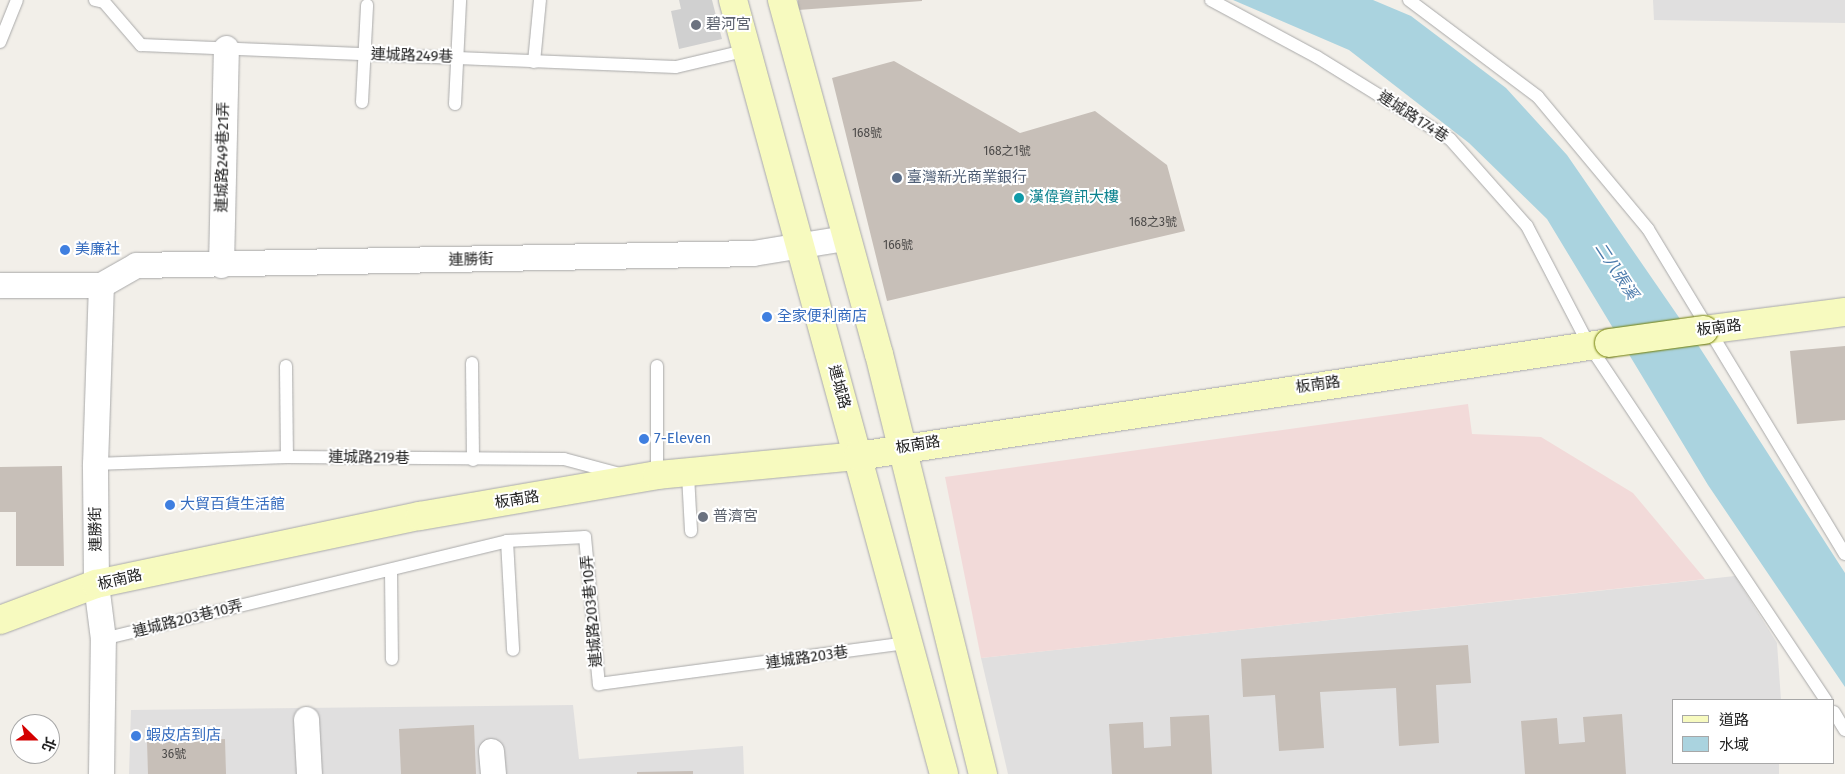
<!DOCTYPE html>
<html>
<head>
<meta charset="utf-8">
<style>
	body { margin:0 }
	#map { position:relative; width:1845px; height:774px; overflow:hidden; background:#f2efe9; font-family:"Fira Sans","Noto Sans TC",sans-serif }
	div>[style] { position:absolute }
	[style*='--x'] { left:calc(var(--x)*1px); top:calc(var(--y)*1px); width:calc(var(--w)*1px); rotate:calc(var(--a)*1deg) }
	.residential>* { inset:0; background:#e0dfdf }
	.commercial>* { inset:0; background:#f2dad9 }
	.religious>* { inset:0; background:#d0d0d0 }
	.water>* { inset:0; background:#aad3df }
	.building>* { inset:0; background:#c7bfb8 }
	.roads { filter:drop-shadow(0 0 1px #a9a9a9) drop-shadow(0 0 1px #a9a9a9) }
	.lane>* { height:12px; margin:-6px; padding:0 6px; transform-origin:6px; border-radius:6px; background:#fff }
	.street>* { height:25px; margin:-12.5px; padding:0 12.5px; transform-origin:12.5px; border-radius:12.5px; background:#fff }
	.secondary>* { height:28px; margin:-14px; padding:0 14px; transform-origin:14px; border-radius:14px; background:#f7fabf }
	.bridges { filter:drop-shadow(0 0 1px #707d05) drop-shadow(0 0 1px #707d05) }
	.secondary-bridge>* { height:28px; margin:-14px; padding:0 14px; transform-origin:14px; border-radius:14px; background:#f7fabf }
	.dots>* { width:14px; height:14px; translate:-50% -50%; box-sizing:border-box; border:2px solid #fff; border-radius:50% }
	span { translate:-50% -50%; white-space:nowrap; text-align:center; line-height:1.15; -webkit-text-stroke:4px #fff; paint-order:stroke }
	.number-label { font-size:12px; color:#4b4948 }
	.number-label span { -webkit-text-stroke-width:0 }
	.worship-label { font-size:15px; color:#5b616d }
	.left { translate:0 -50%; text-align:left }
	.street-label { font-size:15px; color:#222 }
	.service-label { font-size:15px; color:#4e5e75 }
	.culture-label { font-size:15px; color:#0d838f }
	.shop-label { font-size:15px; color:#366cbe }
	.water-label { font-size:16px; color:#4a7aab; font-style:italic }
	.legend { position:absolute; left:1672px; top:699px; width:162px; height:65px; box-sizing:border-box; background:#fff; border:1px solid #a7a7a7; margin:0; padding:6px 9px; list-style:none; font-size:15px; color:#222 }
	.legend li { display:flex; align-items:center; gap:10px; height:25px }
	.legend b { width:25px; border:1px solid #a7a7a7 }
	.north { position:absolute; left:10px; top:714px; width:50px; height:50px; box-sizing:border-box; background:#fff; border:1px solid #a7a7a7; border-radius:50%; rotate:112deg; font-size:14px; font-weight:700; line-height:20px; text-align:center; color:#222 }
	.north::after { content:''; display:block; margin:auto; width:18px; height:22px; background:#d40000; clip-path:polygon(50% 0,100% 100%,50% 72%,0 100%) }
</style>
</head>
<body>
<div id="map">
	<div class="residential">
		<div style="clip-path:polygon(1653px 0,1845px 0,1845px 23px,1654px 20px)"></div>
		<div style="clip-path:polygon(1735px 576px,1777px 643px,1781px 700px,1674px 700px,1674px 763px,1779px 763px,1779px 774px,1008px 774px,981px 658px)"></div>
		<div style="clip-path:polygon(573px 705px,579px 759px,743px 746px,744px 774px,129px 774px,131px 710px)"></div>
	</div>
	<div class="commercial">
		<div style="clip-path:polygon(1468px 404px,1472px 434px,1541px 437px,1633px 493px,1705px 579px,981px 658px,945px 477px)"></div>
	</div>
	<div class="religious">
		<div style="clip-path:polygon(679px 0,712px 0,722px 39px,679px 49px,671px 11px,681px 9px)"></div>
	</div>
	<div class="water">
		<div style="clip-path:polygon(1233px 0,1373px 0,1411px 16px,1506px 88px,1567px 155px,1698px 345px,1845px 573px,1845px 687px,1708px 485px,1547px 219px,1469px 143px,1349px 50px)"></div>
	</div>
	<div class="building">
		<div style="clip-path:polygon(798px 0,922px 0,922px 1px,798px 10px)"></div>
		<div style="clip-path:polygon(894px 61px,1020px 133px,1095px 111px,1167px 165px,1185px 231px,887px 301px,832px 78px)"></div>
		<div style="clip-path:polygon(1845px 346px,1845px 420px,1797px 424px,1790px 351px)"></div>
		<div style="clip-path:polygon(62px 466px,64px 566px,16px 566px,16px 512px,0 512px,0 467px)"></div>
		<div style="clip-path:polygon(1468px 645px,1471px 683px,1436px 685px,1439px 743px,1399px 746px,1396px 688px,1320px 692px,1324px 748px,1279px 751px,1275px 695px,1243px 697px,1241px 659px)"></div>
		<div style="clip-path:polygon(1622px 714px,1626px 774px,1525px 774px,1521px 721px,1557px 718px,1559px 744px,1585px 742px,1583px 717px)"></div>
		<div style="clip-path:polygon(1209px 715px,1212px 774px,1112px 774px,1109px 724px,1143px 722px,1144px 748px,1171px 746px,1170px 717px)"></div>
		<div style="clip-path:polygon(474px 725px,476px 774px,401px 774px,399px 729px)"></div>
		<div style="clip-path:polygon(225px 739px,226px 774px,148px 774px,147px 742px)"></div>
		<div style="clip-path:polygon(693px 771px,693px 774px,637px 774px,637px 772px)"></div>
	</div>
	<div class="roads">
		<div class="lane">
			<div style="--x:95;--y:0;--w:9;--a:13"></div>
			<div style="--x:104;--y:2;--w:57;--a:49.3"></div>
			<div style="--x:141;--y:45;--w:535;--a:2.35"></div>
			<div style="--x:676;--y:67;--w:74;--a:-13.3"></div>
			<div style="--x:1211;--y:0;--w:120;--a:28.3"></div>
			<div style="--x:1317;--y:57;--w:156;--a:31.7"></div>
			<div style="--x:1450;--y:139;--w:116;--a:48.5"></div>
			<div style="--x:1527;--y:226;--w:134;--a:62.5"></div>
			<div style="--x:1589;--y:345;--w:427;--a:56.3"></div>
			<div style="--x:1409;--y:0;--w:161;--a:36.9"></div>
			<div style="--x:1538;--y:97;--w:172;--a:50.2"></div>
			<div style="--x:1648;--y:229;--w:380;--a:58.8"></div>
			<div style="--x:0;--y:42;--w:45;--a:-68"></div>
			<div style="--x:534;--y:62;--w:62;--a:-84.5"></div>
			<div style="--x:362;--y:102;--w:97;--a:-87"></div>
			<div style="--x:455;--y:104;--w:104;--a:-87.2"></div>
			<div style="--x:472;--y:363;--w:97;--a:89.4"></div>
			<div style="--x:286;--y:366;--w:91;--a:89.4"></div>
			<div style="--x:657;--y:366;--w:109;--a:90"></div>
			<div style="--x:95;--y:464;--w:192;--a:-2.1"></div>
			<div style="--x:287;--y:457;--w:277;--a:0.4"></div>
			<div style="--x:564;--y:459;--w:58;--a:15"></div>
			<div style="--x:688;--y:475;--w:56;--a:86.9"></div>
			<div style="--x:507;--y:541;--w:109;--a:86.8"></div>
			<div style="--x:391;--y:570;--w:89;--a:89.4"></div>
			<div style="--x:103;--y:639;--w:416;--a:-13.6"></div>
			<div style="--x:507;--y:541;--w:78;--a:-2.9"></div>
			<div style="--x:585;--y:537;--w:148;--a:84.6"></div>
			<div style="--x:599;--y:684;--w:311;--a:-7.6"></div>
			<div style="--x:1834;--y:712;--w:21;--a:59"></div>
		</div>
		<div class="street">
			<div style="--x:221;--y:265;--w:217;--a:-88.7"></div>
			<div style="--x:0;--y:285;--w:101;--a:0"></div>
			<div style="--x:306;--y:719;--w:55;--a:86.9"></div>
			<div style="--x:491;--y:751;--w:23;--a:85"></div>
			<div style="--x:101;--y:774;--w:135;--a:-89.2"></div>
			<div style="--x:103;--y:639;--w:55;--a:-97.3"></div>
			<div style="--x:96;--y:584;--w:120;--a:-90.5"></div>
			<div style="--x:95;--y:464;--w:179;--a:-88.1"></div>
			<div style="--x:101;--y:285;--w:40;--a:-29.7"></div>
			<div style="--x:136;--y:265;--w:617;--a:-1.11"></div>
			<div style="--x:753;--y:253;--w:93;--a:-9.3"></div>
		</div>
		<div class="secondary">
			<div style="--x:733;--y:0;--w:802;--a:74.75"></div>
			<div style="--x:782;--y:0;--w:367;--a:74.7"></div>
			<div style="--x:879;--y:354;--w:433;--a:76.1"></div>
			<div style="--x:1704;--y:330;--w:142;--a:-7.3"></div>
			<div style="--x:0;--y:620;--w:103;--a:-20.6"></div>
			<div style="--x:96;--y:584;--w:331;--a:-11.9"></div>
			<div style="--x:420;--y:516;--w:241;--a:-9.8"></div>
			<div style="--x:657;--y:475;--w:202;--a:-5.4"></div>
			<div style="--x:858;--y:456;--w:759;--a:-8.56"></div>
		</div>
	</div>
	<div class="bridges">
		<div class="secondary-bridge">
			<div style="--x:1609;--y:343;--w:96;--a:-7.8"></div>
		</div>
	</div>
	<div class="dots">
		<div style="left:696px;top:25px;background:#6b7280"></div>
		<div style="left:897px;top:178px;background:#5c6f8a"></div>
		<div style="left:1019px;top:198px;background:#0f9aa8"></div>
		<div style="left:65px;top:250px;background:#3f7fe0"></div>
		<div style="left:767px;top:317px;background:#3f7fe0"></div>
		<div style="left:644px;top:439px;background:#3f7fe0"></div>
		<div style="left:170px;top:505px;background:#3f7fe0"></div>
		<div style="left:703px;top:517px;background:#6b7280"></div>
		<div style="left:136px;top:736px;background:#3f7fe0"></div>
	</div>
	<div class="number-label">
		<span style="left:867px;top:134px">168號</span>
		<span style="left:1007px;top:152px">168之1號</span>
		<span style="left:1153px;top:223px">168之3號</span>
		<span style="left:898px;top:246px">166號</span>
		<span style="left:174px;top:755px">36號</span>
	</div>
	<div class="worship-label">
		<span class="left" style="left:706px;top:25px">碧河宮</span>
		<span class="left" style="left:713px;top:517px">普濟宮</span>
	</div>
	<div class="street-label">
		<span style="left:412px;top:56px;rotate:2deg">連城路249巷</span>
		<span style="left:1413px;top:117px;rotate:33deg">連城路174巷</span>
		<span style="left:223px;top:157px;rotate:-89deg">連城路249巷21弄</span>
		<span style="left:471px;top:260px;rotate:-1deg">連勝街</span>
		<span style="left:1719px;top:328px;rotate:-7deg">板南路</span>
		<span style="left:1318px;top:385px;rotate:-8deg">板南路</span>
		<span style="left:839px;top:387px;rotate:75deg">連城路</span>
		<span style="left:918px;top:445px;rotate:-9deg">板南路</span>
		<span style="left:369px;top:458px;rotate:1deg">連城路219巷</span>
		<span style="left:517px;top:500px;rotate:-9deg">板南路</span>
		<span style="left:96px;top:529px;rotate:-91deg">連勝街</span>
		<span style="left:120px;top:580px;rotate:-13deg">板南路</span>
		<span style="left:592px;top:611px;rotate:-95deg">連城路203巷10弄</span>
		<span style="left:188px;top:619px;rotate:-14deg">連城路203巷10弄</span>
		<span style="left:807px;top:658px;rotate:-8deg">連城路203巷</span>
	</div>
	<div class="service-label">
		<span class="left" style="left:907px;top:178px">臺灣新光商業銀行</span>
	</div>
	<div class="culture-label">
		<span class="left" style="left:1029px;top:198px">漢偉資訊大樓</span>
	</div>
	<div class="shop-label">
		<span class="left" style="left:75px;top:250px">美廉社</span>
		<span class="left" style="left:777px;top:317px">全家便利商店</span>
		<span class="left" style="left:654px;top:439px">7-Eleven</span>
		<span class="left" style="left:180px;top:505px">大貿百貨生活館</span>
		<span class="left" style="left:146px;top:736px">蝦皮店到店</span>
	</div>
	<div class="water-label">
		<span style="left:1616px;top:271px;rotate:57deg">二八張溪</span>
	</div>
	<ul class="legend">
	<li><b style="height:6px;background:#f7fabf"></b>道路</li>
	<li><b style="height:14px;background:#aad3df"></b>水域</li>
	</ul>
	<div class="north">北</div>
</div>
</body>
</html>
